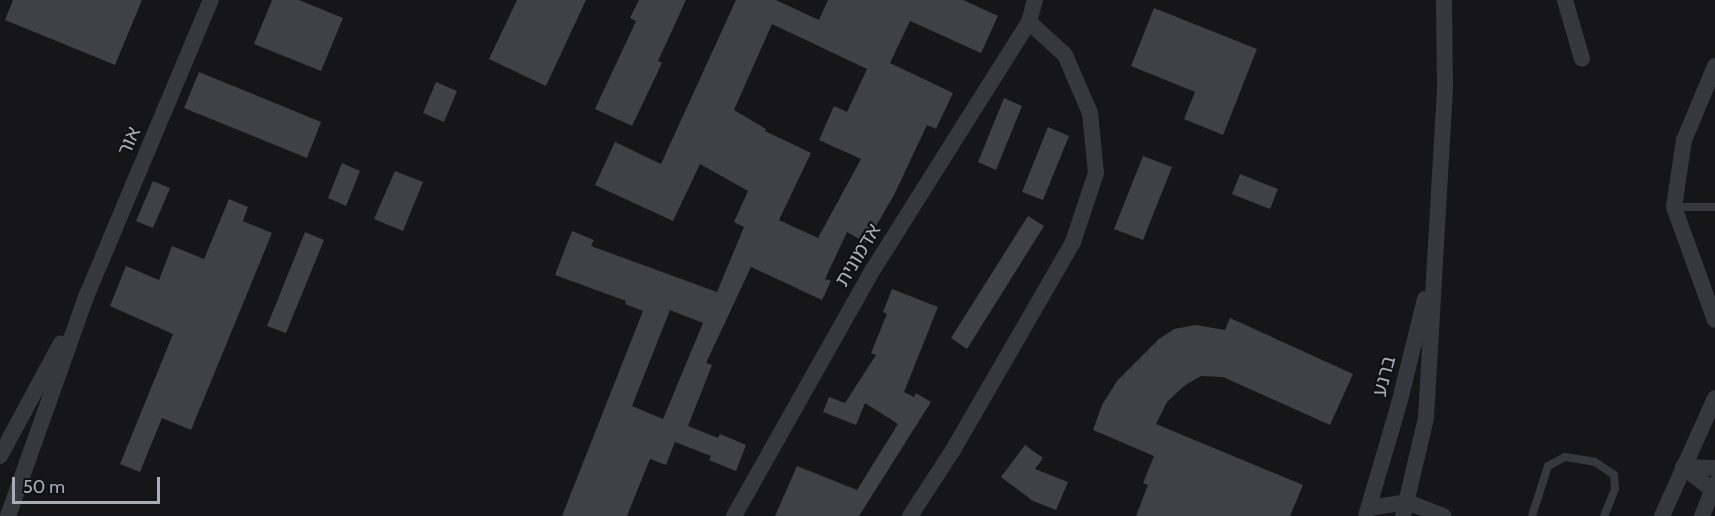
<!DOCTYPE html>
<html>
<head>
<meta charset="utf-8">
<style>
	body { margin:0 }
	#map { position:relative; width:1715px; height:516px; overflow:hidden; background:#161618; font-family:Cabin,"Noto Sans Hebrew",sans-serif }
	div>[style] { position:absolute }
	[style*='--x'] { left:calc(var(--x)*1px); top:calc(var(--y)*1px); width:calc(var(--w)*1px); rotate:calc(var(--a)*1deg) }
	.building>* { inset:0; background:#404145 }
	.lane>* { height:8px; margin:-4px; padding:0 4px; transform-origin:4px; border-radius:4px; background:#37383d }
	.street>* { height:16px; margin:-8px; padding:0 8px; transform-origin:8px; border-radius:8px; background:#37383d }
	span { translate:-50% -50%; white-space:nowrap; text-align:center; line-height:1.15; -webkit-text-stroke:4.5px #111113; paint-order:stroke }
	.street-label { font-size:20px; color:#a8adb8 }
	.scale { position:absolute; left:12px; top:477px; width:148px; height:27px; box-sizing:border-box; border:3px solid #a8adb8; border-top:0; padding-left:8px; font-size:18px; line-height:21px; white-space:nowrap; color:#a8adb8; -webkit-text-stroke:4px #111113; paint-order:stroke }
</style>
</head>
<body>
<div id="map">
	<div class="building">
		<div style="clip-path:polygon(13px 0,142px 0,115px 65px,5px 20px)"></div>
		<div style="clip-path:polygon(272px 0,299px 0,343px 18px,321px 71px,254px 44px)"></div>
		<div style="clip-path:polygon(517px 0,586px 0,546px 86px,489px 59px)"></div>
		<div style="clip-path:polygon(639px 0,686px 0,658px 61px,662px 63px,632px 126px,595px 109px,636px 21px,630px 18px)"></div>
		<div style="clip-path:polygon(evenodd,736px 0,776px 0,819px 20px,828px 0,963px 0,998px 16px,981px 53px,910px 21px,890px 63px,953px 93px,936px 129px,927px 125px,894px 195px,866px 243px,847px 232px,825px 279px,831px 281px,822px 300px,751px 267px,706px 363px,712px 365px,688px 426px,718px 438px,720px 434px,746px 445px,736px 471px,709px 460px,711px 456px,675px 442px,666px 465px,650px 459px,627px 516px,562px 516px,643px 311px,625px 304px,626px 301px,555px 275px,572px 231px,594px 240px,591px 246px,717px 292px,744px 227px,734px 222px,748px 191px,700px 164px,673px 221px,595px 185px,615px 142px,661px 164px,736px 0,772px 24px,867px 69px,847px 112px,834px 106px,819px 140px,861px 159px,818px 238px,779px 220px,811px 153px,765px 131px,766px 129px,734px 110px,772px 24px,736px 0,670px 310px,703px 323px,663px 419px,632px 406px,670px 310px)"></div>
		<div style="clip-path:polygon(1154px 8px,1257px 49px,1223px 135px,1184px 119px,1195px 92px,1131px 66px)"></div>
		<div style="clip-path:polygon(199px 72px,321px 122px,307px 158px,184px 108px)"></div>
		<div style="clip-path:polygon(436px 82px,457px 91px,444px 122px,423px 113px)"></div>
		<div style="clip-path:polygon(1004px 98px,1022px 106px,996px 170px,978px 162px)"></div>
		<div style="clip-path:polygon(1048px 127px,1069px 136px,1043px 200px,1022px 192px)"></div>
		<div style="clip-path:polygon(1143px 156px,1172px 167px,1143px 240px,1114px 229px)"></div>
		<div style="clip-path:polygon(342px 163px,360px 171px,346px 206px,328px 198px)"></div>
		<div style="clip-path:polygon(395px 171px,423px 182px,403px 231px,374px 219px)"></div>
		<div style="clip-path:polygon(1240px 174px,1278px 189px,1270px 209px,1232px 194px)"></div>
		<div style="clip-path:polygon(153px 181px,170px 188px,153px 228px,136px 221px)"></div>
		<div style="clip-path:polygon(229px 199px,248px 207px,243px 221px,272px 233px,191px 430px,162px 418px,140px 472px,120px 464px,173px 334px,110px 306px,126px 266px,159px 280px,172px 246px,204px 259px)"></div>
		<div style="clip-path:polygon(1028px 216px,1044px 226px,967px 349px,951px 338px)"></div>
		<div style="clip-path:polygon(305px 232px,324px 240px,286px 333px,267px 326px)"></div>
		<div style="clip-path:polygon(892px 289px,938px 307px,904px 392px,914px 397px,916px 393px,931px 402px,859px 516px,775px 516px,797px 466px,857px 490px,898px 424px,865px 403px,856px 425px,823px 412px,829px 397px,845px 403px,876px 355px,871px 353px,887px 314px,883px 312px)"></div>
		<div style="clip-path:polygon(1230px 318px,1353px 374px,1330px 425px,1223px 377px,1201px 376px,1184px 386px,1167px 402px,1156px 424px,1303px 485px,1290px 516px,1136px 516px,1148px 485px,1143px 483px,1154px 456px,1093px 430px,1102px 405px,1117px 381px,1159px 339px,1174px 329px,1196px 325px,1225px 330px)"></div>
		<div style="clip-path:polygon(1025px 445px,1043px 458px,1035px 469px,1068px 482px,1056px 510px,1033px 501px,1001px 477px)"></div>
	</div>
	<div class="lane">
		<div style="--x:1674;--y:207;--w:41;--a:0"></div>
		<div style="--x:1532;--y:516;--w:52;--a:-72.3"></div>
		<div style="--x:1548;--y:466;--w:19;--a:-28"></div>
		<div style="--x:1565;--y:457;--w:30;--a:9"></div>
		<div style="--x:1595;--y:462;--w:23;--a:34"></div>
		<div style="--x:1614;--y:475;--w:14;--a:86"></div>
		<div style="--x:1615;--y:489;--w:29;--a:112"></div>
	</div>
	<div class="street">
		<div style="--x:1565;--y:0;--w:61;--a:73.9"></div>
		<div style="--x:1715;--y:66;--w:80;--a:112.7"></div>
		<div style="--x:1684;--y:140;--w:68;--a:98.5"></div>
		<div style="--x:1674;--y:207;--w:120;--a:70.1"></div>
		<div style="--x:0;--y:456;--w:128;--a:-61.6"></div>
		<div style="--x:1683;--y:467;--w:41;--a:38"></div>
		<div style="--x:1683;--y:467;--w:32;--a:2"></div>
		<div style="--x:1369;--y:508;--w:38;--a:-9"></div>
		<div style="--x:1407;--y:502;--w:39;--a:21"></div>
		<div style="--x:8;--y:516;--w:232;--a:-70.4"></div>
		<div style="--x:86;--y:297;--w:322;--a:-67.2"></div>
		<div style="--x:734;--y:516;--w:285;--a:-60.6"></div>
		<div style="--x:874;--y:268;--w:291;--a:-57.8"></div>
		<div style="--x:1029;--y:22;--w:23;--a:-75"></div>
		<div style="--x:910;--y:516;--w:79;--a:-56.9"></div>
		<div style="--x:953;--y:450;--w:240;--a:-60"></div>
		<div style="--x:1073;--y:242;--w:73;--a:-71.6"></div>
		<div style="--x:1096;--y:173;--w:60;--a:-95.7"></div>
		<div style="--x:1090;--y:113;--w:63;--a:-113.3"></div>
		<div style="--x:1065;--y:55;--w:49;--a:-137.5"></div>
		<div style="--x:1366;--y:516;--w:117;--a:-73.6"></div>
		<div style="--x:1399;--y:404;--w:108;--a:-76.1"></div>
		<div style="--x:1403;--y:516;--w:101;--a:-76.8"></div>
		<div style="--x:1426;--y:418;--w:332;--a:-86.7"></div>
		<div style="--x:1445;--y:87;--w:87;--a:-90.7"></div>
		<div style="--x:1662;--y:516;--w:129;--a:-65.8"></div>
		<div style="--x:1702;--y:516;--w:35;--a:-68"></div>
	</div>
	<div class="street-label">
		<span style="left:129px;top:141px;rotate:-67deg">אור</span>
		<span style="left:858px;top:255px;rotate:-59deg">אדמונית</span>
		<span style="left:1384px;top:376px;rotate:-75deg">ברנע</span>
	</div>
	<div class="scale">50 m</div>
</div>
</body>
</html>
